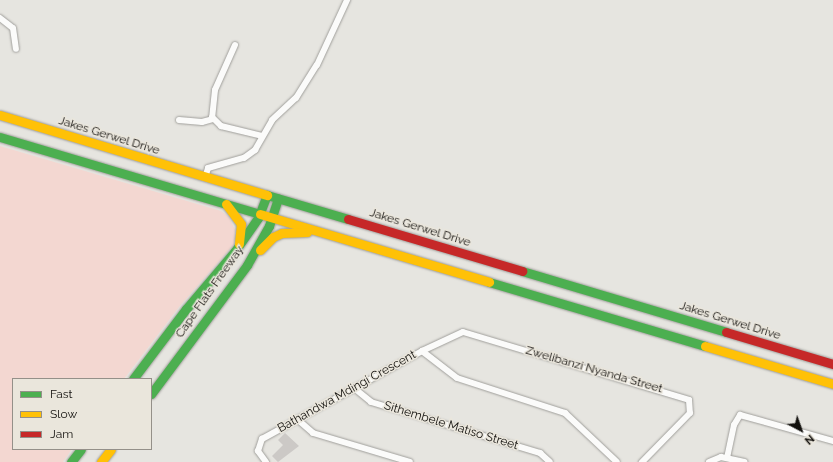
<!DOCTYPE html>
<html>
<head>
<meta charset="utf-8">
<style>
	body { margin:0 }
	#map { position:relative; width:833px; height:462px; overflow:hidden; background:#e6e5e0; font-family:Raleway,sans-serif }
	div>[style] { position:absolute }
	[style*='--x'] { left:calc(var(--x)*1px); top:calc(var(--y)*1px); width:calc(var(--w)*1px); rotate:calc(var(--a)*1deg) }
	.green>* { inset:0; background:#f3d7d1 }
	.building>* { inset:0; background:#ccc9c6 }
	.roads { filter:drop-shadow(0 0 1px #a09f9b) drop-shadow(0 0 1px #a09f9b) }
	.street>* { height:6px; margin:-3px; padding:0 3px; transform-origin:3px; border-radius:3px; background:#fbfbfa }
	.fast>* { height:9px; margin:-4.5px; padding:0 4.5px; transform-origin:4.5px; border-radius:4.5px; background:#4caf50 }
	.slow>* { height:9px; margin:-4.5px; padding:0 4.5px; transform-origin:4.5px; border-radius:4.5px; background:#ffc107 }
	.jam>* { height:9px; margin:-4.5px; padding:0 4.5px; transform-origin:4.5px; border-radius:4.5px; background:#c62828 }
	span { translate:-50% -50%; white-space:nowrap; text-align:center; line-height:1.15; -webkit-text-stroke:3px #eae6dc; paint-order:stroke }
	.street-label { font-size:12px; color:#12100d }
	.legend { position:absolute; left:12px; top:378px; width:140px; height:72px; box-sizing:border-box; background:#eae6dc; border:1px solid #949089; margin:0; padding:5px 7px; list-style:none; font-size:12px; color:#12100d }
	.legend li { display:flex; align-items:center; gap:8px; height:20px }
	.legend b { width:20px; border:1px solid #949089 }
	.north { position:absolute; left:781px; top:410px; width:40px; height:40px; -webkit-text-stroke:3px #eae6dc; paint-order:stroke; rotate:139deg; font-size:11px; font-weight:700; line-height:16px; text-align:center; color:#12100d }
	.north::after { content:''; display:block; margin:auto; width:14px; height:18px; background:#12100d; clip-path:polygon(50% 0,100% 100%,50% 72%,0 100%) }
</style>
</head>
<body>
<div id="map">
	<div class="green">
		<div style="clip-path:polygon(0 146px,221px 211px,229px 217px,235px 230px,234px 244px,179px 307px,124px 379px,13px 379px,13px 449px,72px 449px,63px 462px,0 462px)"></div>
	</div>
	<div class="building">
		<div style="clip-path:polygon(285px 433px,299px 446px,278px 462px,272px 456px,283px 445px,278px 440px)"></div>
	</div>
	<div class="roads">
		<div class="street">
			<div style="--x:0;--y:18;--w:16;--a:38"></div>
			<div style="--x:13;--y:28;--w:21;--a:82"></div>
			<div style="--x:235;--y:45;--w:49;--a:114"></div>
			<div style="--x:215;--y:90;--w:27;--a:96"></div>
			<div style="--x:212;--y:117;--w:13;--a:45"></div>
			<div style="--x:221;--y:126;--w:42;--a:13.7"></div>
			<div style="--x:179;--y:120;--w:23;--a:5"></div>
			<div style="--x:202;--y:122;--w:11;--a:-15"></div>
			<div style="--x:205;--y:178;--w:10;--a:-73"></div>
			<div style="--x:208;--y:168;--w:37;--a:-16"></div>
			<div style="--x:244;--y:158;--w:14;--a:-36"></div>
			<div style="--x:255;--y:150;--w:34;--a:-60"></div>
			<div style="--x:272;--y:120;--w:33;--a:-43"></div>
			<div style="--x:296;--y:98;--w:39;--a:-58"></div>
			<div style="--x:317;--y:65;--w:72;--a:-65.2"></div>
			<div style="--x:422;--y:351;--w:44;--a:37.6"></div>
			<div style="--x:457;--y:378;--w:114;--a:18"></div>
			<div style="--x:565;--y:413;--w:71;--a:43.3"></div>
			<div style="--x:354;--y:388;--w:22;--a:39"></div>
			<div style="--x:371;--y:402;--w:177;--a:16.8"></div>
			<div style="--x:540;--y:453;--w:13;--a:42"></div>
			<div style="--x:297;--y:419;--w:21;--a:41"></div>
			<div style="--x:313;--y:433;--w:101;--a:16.6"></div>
			<div style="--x:727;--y:458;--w:34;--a:-78"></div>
			<div style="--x:734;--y:425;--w:12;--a:-59"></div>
			<div style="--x:740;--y:415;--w:97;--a:15.6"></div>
			<div style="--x:266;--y:462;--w:14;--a:-126"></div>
			<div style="--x:258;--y:451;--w:13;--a:-72"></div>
			<div style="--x:262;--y:439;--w:183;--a:-28.8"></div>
			<div style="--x:422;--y:351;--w:45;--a:-24.9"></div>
			<div style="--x:463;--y:332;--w:236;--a:16.7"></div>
			<div style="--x:689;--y:400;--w:13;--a:86"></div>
			<div style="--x:690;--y:413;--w:69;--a:134.4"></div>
			<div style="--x:709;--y:462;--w:13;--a:-23"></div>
			<div style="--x:721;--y:457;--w:24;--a:12"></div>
		</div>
		<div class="fast">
			<div style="--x:0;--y:137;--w:271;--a:16.5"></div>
			<div style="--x:522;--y:271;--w:213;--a:16.6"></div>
			<div style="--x:489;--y:282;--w:225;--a:16.5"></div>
			<div style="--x:133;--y:379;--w:88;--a:-52.9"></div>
			<div style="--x:186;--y:309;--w:76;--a:-49.8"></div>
			<div style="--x:235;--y:251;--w:40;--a:-55.1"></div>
			<div style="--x:258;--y:218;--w:25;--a:-69"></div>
			<div style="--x:267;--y:195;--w:84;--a:16.5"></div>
			<div style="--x:151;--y:394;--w:161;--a:-53.3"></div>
			<div style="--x:247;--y:265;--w:45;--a:-60.6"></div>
			<div style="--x:269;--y:226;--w:29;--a:-72"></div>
			<div style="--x:71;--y:462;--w:16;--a:-52"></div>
		</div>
		<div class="slow">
			<div style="--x:0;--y:115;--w:279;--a:16.7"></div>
			<div style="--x:226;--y:204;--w:25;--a:53"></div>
			<div style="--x:241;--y:224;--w:20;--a:96"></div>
			<div style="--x:260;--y:214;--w:239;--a:16.5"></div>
			<div style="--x:260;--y:250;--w:18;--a:-45"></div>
			<div style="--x:273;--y:237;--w:10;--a:-24"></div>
			<div style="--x:282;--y:233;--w:25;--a:-2"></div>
			<div style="--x:705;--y:346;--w:134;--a:16.5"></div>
			<div style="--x:101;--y:462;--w:16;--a:-52"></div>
		</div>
		<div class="jam">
			<div style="--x:348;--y:219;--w:182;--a:16.6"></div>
			<div style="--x:726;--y:332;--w:112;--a:16.7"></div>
		</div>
	</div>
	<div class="street-label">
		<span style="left:109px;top:136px;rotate:17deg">Jakes Gerwel Drive</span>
		<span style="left:420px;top:228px;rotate:17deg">Jakes Gerwel Drive</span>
		<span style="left:210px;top:292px;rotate:-55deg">Cape Flats Freeway</span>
		<span style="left:730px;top:321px;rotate:17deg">Jakes Gerwel Drive</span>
		<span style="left:594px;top:370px;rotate:16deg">Zwelibanzi Nyanda Street</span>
		<span style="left:347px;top:392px;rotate:-29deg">Bathandwa Mdingi Crescent</span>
		<span style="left:451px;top:426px;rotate:17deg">Sithembele Matiso Street</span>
	</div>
	<ul class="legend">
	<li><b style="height:5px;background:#4caf50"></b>Fast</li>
	<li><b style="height:5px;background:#ffc107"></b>Slow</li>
	<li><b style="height:5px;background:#c62828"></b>Jam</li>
	</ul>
	<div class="north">N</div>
</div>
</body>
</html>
